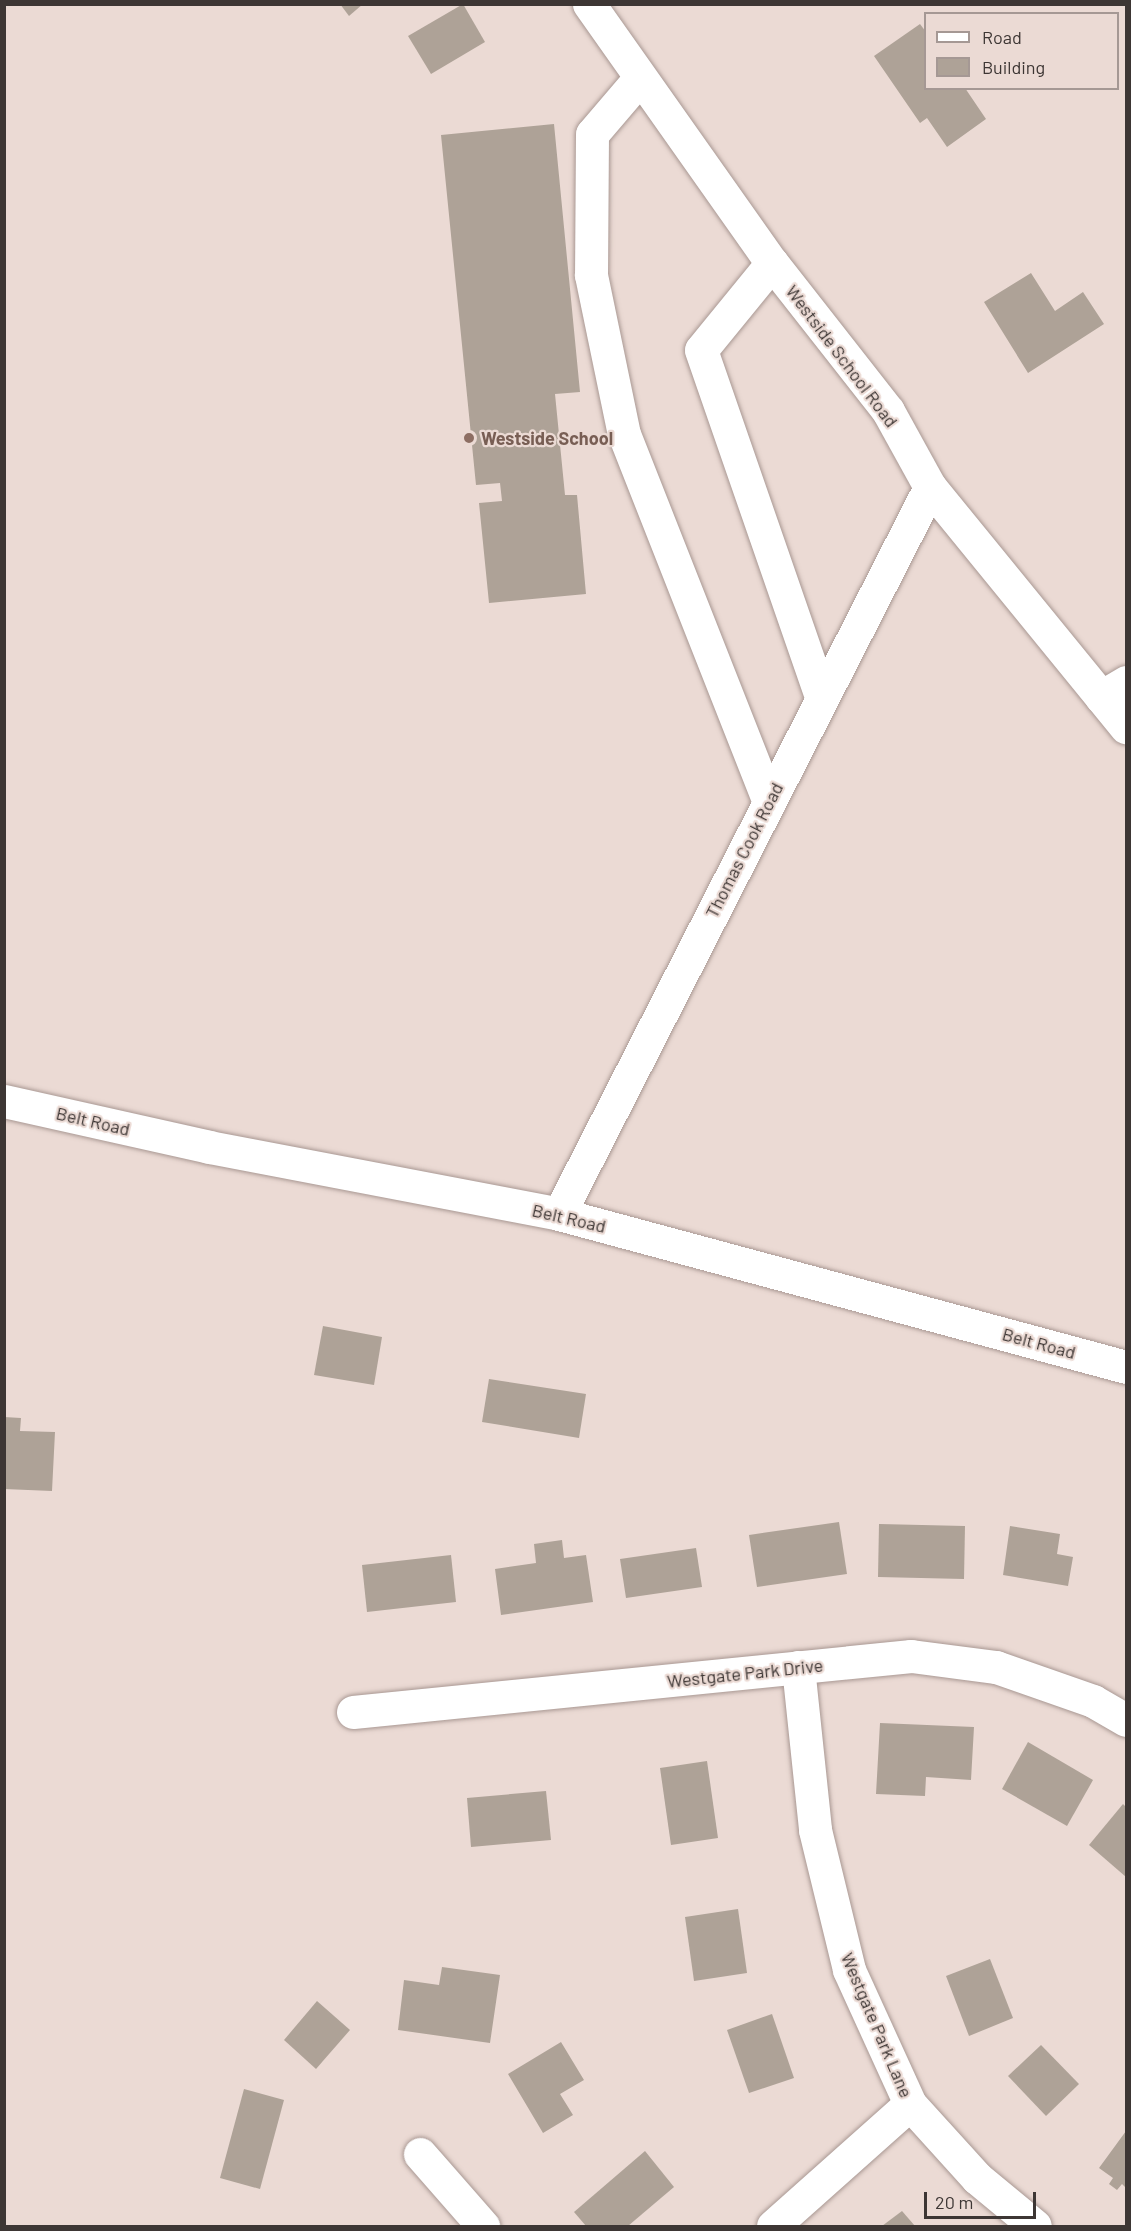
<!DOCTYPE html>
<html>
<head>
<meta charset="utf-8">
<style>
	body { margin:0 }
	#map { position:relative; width:1131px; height:2231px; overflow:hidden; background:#ebdad4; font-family:Barlow,sans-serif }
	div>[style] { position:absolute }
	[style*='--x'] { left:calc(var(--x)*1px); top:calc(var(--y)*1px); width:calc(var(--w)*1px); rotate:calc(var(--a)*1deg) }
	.building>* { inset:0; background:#aea297 }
	.roads { filter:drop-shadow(0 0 2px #a99893) drop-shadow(0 0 2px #a99893) }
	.minor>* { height:33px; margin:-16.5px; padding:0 16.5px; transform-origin:16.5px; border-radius:16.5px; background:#fff }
	.dots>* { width:16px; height:16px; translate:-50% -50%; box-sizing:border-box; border:3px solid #ebdad4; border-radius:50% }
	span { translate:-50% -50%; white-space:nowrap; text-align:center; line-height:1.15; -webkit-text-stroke:4.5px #ebdad4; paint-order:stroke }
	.street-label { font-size:18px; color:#3d3634 }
	.education-label { font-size:18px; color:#785e54; font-weight:700 }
	.left { translate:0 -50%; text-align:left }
	.frame { position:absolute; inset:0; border:6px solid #3d3634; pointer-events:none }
	.legend { position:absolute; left:924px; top:12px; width:195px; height:78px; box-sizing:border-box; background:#ebdad4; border:2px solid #a59894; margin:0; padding:8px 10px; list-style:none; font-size:18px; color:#3d3634 }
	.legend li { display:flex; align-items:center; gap:12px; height:30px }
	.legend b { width:30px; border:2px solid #a59894 }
	.scale { position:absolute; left:924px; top:2192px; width:112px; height:27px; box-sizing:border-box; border:3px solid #3d3634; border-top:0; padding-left:8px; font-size:18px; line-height:21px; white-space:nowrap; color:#3d3634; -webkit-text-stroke:4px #ebdad4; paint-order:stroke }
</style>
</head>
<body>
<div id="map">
	<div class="building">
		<div style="clip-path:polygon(340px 4px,363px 4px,349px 16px)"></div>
		<div style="clip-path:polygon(463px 4px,485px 42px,431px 74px,408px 36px)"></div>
		<div style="clip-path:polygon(920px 24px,926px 32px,926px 88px,965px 88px,986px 119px,947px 147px,927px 118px,920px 123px,874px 56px)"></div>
		<div style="clip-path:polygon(554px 124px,580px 392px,555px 394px,565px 495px,577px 495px,586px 594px,489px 603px,479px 503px,502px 501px,500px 483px,476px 485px,441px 135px)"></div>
		<div style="clip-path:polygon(1031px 273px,1055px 311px,1083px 292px,1104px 324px,1028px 373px,984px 302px)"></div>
		<div style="clip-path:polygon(323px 1326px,382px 1337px,374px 1385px,314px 1375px)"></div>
		<div style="clip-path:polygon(489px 1379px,586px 1394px,579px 1438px,482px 1422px)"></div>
		<div style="clip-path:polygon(4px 1417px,21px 1418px,20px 1431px,55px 1432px,52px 1491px,4px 1489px)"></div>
		<div style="clip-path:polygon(839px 1522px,847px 1574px,757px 1587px,749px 1535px)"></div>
		<div style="clip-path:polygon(879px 1524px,965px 1526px,964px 1579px,878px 1577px)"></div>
		<div style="clip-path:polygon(1010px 1526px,1060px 1534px,1057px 1554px,1073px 1557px,1068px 1586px,1003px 1575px)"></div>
		<div style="clip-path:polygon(562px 1540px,564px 1558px,586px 1555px,593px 1602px,501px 1615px,495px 1569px,536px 1563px,534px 1544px)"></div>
		<div style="clip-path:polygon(696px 1548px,702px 1587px,626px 1598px,620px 1559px)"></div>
		<div style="clip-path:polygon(451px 1555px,456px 1602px,367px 1612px,362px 1565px)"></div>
		<div style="clip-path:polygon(880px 1723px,974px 1727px,971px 1780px,926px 1777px,925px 1796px,876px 1794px)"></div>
		<div style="clip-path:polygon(1028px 1742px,1093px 1780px,1067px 1826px,1002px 1789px)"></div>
		<div style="clip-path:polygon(707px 1761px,718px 1838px,671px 1845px,660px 1768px)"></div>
		<div style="clip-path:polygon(546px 1791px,551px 1840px,471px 1847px,467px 1798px)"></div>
		<div style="clip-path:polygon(1123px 1804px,1126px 1807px,1126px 1877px,1089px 1845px)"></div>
		<div style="clip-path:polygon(738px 1909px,747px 1973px,694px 1981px,685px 1917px)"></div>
		<div style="clip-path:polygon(990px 1959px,1013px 2018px,969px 2036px,946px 1976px)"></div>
		<div style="clip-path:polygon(442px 1967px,500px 1975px,490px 2043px,398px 2030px,404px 1980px,439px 1985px)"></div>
		<div style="clip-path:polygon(317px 2001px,350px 2030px,316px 2069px,284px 2040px)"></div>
		<div style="clip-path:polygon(772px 2014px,794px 2078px,749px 2093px,727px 2030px)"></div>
		<div style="clip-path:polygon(561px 2042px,584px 2080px,560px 2094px,573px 2115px,543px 2133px,508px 2074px)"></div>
		<div style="clip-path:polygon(1041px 2045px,1079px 2084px,1046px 2116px,1008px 2076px)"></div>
		<div style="clip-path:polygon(244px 2089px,284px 2100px,260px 2189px,220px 2178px)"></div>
		<div style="clip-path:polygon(1126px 2131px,1126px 2188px,1122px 2184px,1117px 2190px,1109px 2184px,1113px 2178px,1099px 2168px)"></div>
		<div style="clip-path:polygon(645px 2151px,674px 2187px,628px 2226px,586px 2226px,574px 2212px)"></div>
		<div style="clip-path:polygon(902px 2211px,915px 2226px,882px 2226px)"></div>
	</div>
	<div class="roads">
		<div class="minor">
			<div style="--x:589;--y:4;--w:317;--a:54.8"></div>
			<div style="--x:772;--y:263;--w:188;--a:51.9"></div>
			<div style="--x:888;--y:411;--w:87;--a:61.1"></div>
			<div style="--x:930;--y:487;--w:310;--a:50.8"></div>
			<div style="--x:639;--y:79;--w:72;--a:130.5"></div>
			<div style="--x:592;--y:134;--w:141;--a:90.4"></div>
			<div style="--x:591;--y:275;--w:162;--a:78.3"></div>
			<div style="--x:624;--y:434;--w:396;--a:68.5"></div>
			<div style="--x:772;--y:263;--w:112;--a:129.2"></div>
			<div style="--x:701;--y:350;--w:369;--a:70.9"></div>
			<div style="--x:1101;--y:697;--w:29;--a:-31"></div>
			<div style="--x:4;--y:1101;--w:210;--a:12.6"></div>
			<div style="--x:209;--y:1147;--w:356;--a:10.8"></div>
			<div style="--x:559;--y:1214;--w:587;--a:15.1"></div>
			<div style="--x:559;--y:1214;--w:816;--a:-62.96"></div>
			<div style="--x:798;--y:1667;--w:164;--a:84"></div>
			<div style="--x:815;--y:1830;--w:144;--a:76.3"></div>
			<div style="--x:849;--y:1970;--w:147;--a:65.5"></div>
			<div style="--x:910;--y:2104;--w:100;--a:47.8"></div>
			<div style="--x:977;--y:2178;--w:75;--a:39.6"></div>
			<div style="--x:353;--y:1712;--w:561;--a:-5.73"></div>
			<div style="--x:911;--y:1656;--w:86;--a:7.4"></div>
			<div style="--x:996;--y:1667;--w:103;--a:19.3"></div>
			<div style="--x:1093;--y:1701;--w:38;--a:30"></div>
			<div style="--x:420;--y:2154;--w:96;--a:48.8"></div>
			<div style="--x:773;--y:2226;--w:183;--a:-41.7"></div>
		</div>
	</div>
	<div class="dots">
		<div style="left:469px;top:438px;background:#8d6e63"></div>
	</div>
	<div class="street-label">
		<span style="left:842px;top:356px;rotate:53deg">Westside School Road</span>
		<span style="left:744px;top:850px;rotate:-63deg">Thomas Cook Road</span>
		<span style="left:93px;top:1121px;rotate:13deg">Belt Road</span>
		<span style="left:569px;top:1218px;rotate:13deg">Belt Road</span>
		<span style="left:1039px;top:1343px;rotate:15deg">Belt Road</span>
		<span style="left:745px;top:1673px;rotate:-6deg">Westgate Park Drive</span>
		<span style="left:877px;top:2025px;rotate:67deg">Westgate Park Lane</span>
	</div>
	<div class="education-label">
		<span class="left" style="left:481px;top:438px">Westside School</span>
	</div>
	<div class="frame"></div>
	<ul class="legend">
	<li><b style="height:8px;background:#fff"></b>Road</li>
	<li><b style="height:16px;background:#aea297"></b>Building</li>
	</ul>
	<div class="scale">20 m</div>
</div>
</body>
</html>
